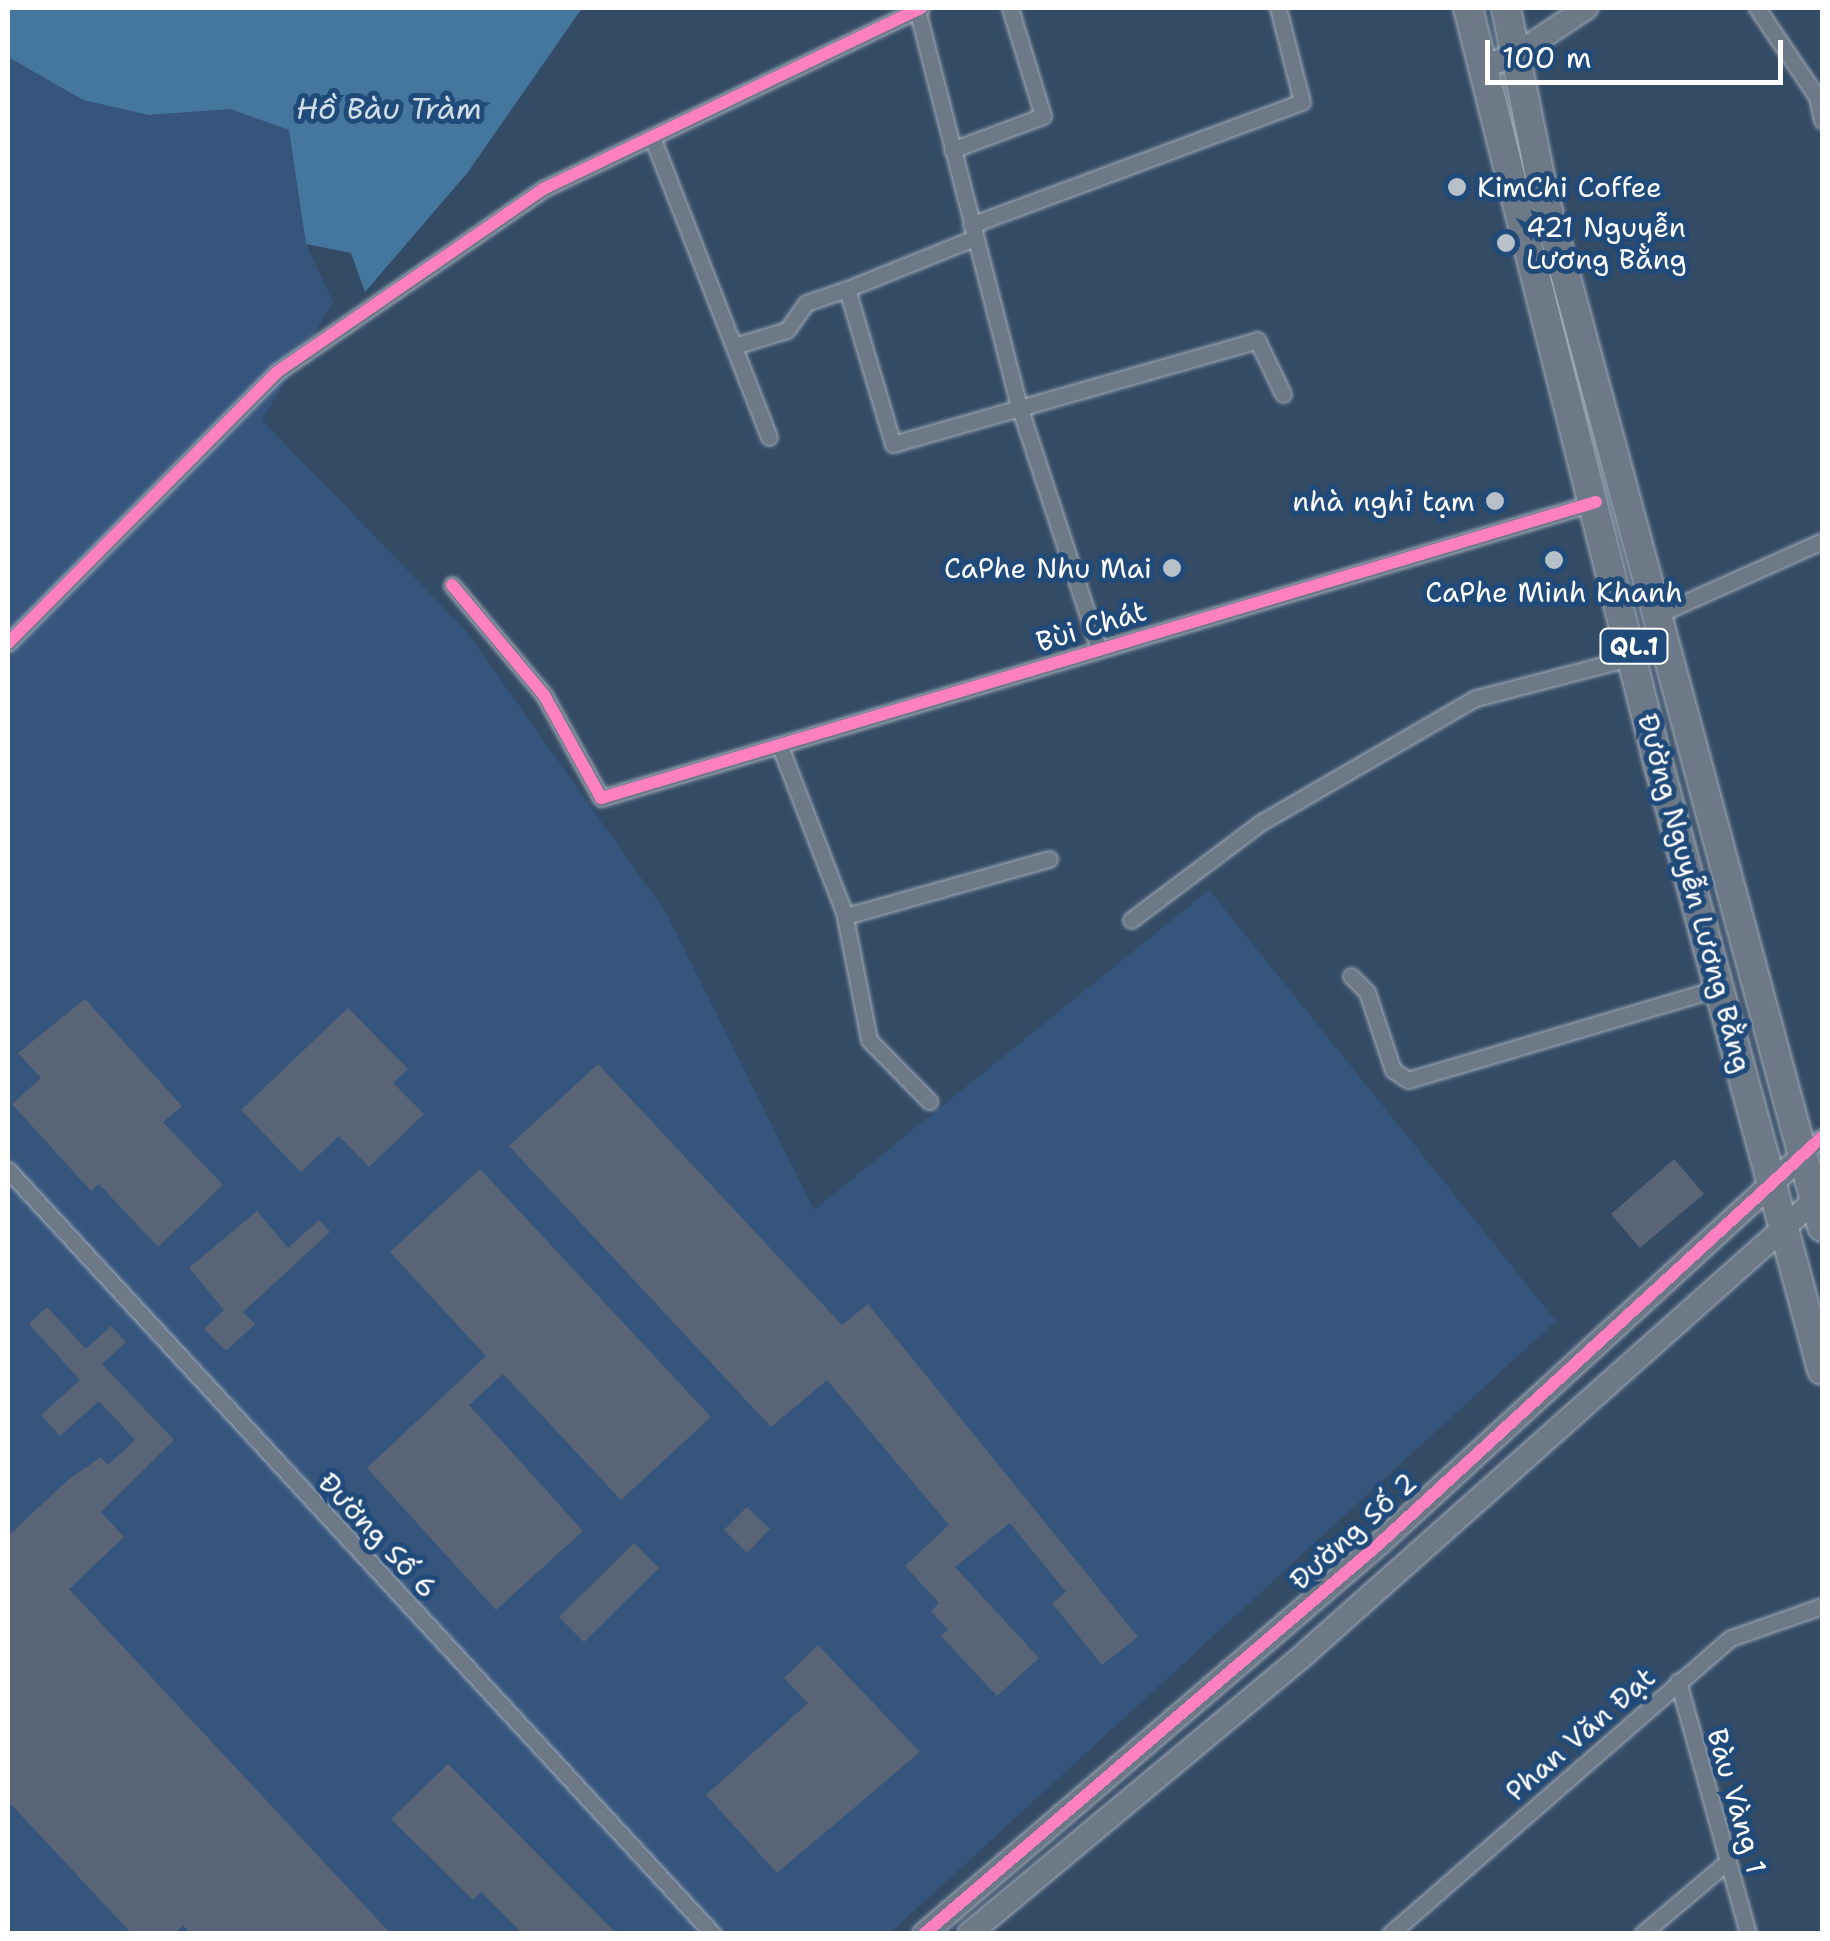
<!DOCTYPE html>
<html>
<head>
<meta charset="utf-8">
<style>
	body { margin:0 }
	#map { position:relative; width:1830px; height:1941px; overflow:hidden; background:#344b65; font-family:"Shantell Sans",sans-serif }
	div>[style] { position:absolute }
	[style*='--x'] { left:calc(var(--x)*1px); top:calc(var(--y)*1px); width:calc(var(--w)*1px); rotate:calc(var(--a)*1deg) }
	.built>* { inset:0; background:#36557d }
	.water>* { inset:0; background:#45779e }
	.building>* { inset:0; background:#596577 }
	.roads { filter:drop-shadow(0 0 2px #a4aeba) drop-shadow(0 0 2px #a4aeba) }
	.street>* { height:15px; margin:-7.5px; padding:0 7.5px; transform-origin:7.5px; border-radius:7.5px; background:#6d7986 }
	.secondary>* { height:22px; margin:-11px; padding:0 11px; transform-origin:11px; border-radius:11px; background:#6d7986 }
	.highway>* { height:28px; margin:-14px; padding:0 14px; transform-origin:14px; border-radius:14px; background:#6d7986 }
	.cycleway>* { height:12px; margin:-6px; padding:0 6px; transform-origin:6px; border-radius:6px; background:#ff80c0 }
	.dots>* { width:28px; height:28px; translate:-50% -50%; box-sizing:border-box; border:5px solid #1f4a7a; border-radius:50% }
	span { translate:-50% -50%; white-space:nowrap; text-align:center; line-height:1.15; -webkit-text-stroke:10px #1f4a7a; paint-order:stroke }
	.shield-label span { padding:2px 8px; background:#1f4a7a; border:2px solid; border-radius:8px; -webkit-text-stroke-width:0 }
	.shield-label { font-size:25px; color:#fff; font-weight:700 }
	.poi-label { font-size:28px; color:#fff }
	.left { translate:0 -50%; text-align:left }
	.right { translate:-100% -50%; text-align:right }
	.street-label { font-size:28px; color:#fff }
	.water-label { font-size:30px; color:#d1dee8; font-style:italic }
	.frame { position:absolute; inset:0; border:10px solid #fff; pointer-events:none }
	.scale { position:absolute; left:1485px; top:40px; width:298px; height:45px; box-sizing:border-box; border:5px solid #fff; border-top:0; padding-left:12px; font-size:30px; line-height:35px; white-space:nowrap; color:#fff; -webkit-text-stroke:8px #1f4a7a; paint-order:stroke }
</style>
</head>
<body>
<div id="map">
	<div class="built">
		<div style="clip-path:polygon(8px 57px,83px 100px,150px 115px,230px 109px,290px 130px,306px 244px,333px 302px,262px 420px,466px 631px,666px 913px,814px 1210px,1209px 890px,1556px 1321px,890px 1933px,8px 1933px)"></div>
	</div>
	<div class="water">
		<div style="clip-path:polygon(8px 8px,582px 8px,468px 172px,365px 292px,351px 253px,306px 244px,289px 130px,230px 109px,149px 115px,83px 100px,8px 57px)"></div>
	</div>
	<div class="building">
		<div style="clip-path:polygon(85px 999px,182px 1106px,163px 1122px,223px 1185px,158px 1247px,99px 1184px,91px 1191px,12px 1104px,41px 1078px,18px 1053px)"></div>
		<div style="clip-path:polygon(348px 1008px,408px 1069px,393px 1083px,424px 1114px,369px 1167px,339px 1136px,301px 1172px,241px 1110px)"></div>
		<div style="clip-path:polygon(598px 1064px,842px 1325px,868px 1304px,1138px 1637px,1102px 1665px,1052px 1603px,1066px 1592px,1010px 1523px,955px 1567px,1039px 1658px,997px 1696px,941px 1636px,948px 1630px,931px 1611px,939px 1603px,905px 1566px,949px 1525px,827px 1380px,771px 1427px,509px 1146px)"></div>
		<div style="clip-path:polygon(1674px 1159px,1704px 1194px,1640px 1248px,1611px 1214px)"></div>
		<div style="clip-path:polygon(480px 1169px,711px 1417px,621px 1500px,503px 1374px,469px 1405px,583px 1531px,496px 1610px,367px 1468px,486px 1356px,390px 1252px)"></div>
		<div style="clip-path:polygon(257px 1211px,288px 1248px,319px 1220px,330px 1232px,243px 1312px,255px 1324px,226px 1351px,204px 1329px,224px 1310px,189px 1268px)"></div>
		<div style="clip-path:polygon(47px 1307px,86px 1349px,111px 1326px,126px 1342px,102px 1364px,174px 1440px,101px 1512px,124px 1537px,69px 1589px,391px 1934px,191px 1934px,183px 1925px,174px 1934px,132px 1934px,8px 1801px,8px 1536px,69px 1479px,101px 1457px,108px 1465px,135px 1440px,99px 1401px,60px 1436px,41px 1415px,80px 1380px,29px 1324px)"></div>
		<div style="clip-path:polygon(747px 1507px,770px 1529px,747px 1553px,724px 1530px)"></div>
		<div style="clip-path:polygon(634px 1543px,659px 1568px,584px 1642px,559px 1617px)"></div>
		<div style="clip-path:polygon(818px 1645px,920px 1752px,777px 1873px,706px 1795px,808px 1703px,784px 1678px)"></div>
		<div style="clip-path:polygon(448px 1764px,617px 1934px,523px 1934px,481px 1892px,473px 1900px,391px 1819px)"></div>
	</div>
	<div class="roads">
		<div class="street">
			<div style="--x:1757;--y:8;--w:107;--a:56"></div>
			<div style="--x:1817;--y:97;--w:24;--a:78"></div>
			<div style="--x:917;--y:9;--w:413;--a:75.6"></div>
			<div style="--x:1020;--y:409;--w:253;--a:71.8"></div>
			<div style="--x:652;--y:137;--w:322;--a:68.7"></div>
			<div style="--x:952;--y:150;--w:97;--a:-20.5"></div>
			<div style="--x:1043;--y:116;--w:113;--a:-107"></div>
			<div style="--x:971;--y:225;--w:353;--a:-20.4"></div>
			<div style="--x:1302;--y:102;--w:97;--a:-104.3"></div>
			<div style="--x:974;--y:238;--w:137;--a:158.1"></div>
			<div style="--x:847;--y:289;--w:162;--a:73.5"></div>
			<div style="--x:893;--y:444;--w:379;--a:-15.9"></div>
			<div style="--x:1257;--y:340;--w:60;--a:64.3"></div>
			<div style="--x:734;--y:346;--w:55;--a:-16.8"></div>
			<div style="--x:787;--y:330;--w:33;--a:-55"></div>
			<div style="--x:806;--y:303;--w:43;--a:-18.9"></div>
			<div style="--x:452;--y:585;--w:143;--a:50.1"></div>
			<div style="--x:544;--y:695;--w:118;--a:61"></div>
			<div style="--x:601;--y:798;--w:1038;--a:-16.57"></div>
			<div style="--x:1659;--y:614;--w:179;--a:-24.1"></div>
			<div style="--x:8;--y:643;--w:382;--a:-45.2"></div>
			<div style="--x:277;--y:372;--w:323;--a:-34.5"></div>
			<div style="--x:543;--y:189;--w:419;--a:-25.6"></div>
			<div style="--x:781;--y:749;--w:175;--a:68.9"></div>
			<div style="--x:844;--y:912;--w:130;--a:78.9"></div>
			<div style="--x:869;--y:1040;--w:86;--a:45.5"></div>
			<div style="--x:846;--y:916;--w:211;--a:-15.7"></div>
			<div style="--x:1131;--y:920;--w:161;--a:-36.9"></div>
			<div style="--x:1260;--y:823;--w:250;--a:-30.1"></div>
			<div style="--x:1476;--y:698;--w:166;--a:-14.6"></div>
			<div style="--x:1351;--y:976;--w:23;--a:45"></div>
			<div style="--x:1367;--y:992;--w:82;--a:71.6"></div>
			<div style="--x:1393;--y:1070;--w:18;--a:34"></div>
			<div style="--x:1408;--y:1080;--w:324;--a:-16.5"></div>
			<div style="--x:1804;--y:1154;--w:25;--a:-43"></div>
			<div style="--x:8;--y:1170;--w:1040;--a:47.3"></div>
			<div style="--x:1678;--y:1681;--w:263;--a:74.5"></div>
			<div style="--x:1390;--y:1934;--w:452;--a:-41"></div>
			<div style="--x:1731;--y:1638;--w:96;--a:-19.4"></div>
			<div style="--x:1642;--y:1934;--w:113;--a:-40.3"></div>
		</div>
		<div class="secondary">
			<div style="--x:1482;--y:67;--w:34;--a:-19"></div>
			<div style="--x:1514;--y:56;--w:87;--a:-33.7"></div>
			<div style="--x:924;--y:1934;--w:599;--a:-40.6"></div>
			<div style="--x:1379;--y:1544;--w:577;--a:-42.54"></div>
			<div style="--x:969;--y:1934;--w:440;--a:-39.8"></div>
			<div style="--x:1307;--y:1652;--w:680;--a:-41.66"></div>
		</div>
		<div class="highway">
			<div style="--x:1468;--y:8;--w:770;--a:75.87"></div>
			<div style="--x:1656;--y:755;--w:637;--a:74.89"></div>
			<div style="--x:1506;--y:8;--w:188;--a:78.6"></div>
			<div style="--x:1543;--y:192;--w:1072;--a:74.91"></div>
		</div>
	</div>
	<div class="cycleway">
		<div style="--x:452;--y:585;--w:143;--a:50.1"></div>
		<div style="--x:544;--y:695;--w:118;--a:61"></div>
		<div style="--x:601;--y:798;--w:1038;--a:-16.57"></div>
		<div style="--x:8;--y:643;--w:382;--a:-45.2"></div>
		<div style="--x:277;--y:372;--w:323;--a:-34.5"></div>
		<div style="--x:543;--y:189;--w:419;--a:-25.6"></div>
		<div style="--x:924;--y:1934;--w:599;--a:-40.6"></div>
		<div style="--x:1379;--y:1544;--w:602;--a:-42.57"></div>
	</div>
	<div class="dots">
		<div style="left:1457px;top:187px;background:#b8c0c9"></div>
		<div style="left:1506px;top:243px;background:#b8c0c9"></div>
		<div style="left:1495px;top:501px;background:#b8c0c9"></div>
		<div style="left:1554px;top:560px;background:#b8c0c9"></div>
		<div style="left:1172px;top:568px;background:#b8c0c9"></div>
	</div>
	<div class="shield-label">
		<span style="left:1634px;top:646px">QL.1</span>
	</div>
	<div class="poi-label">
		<span class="left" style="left:1477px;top:187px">KimChi Coffee</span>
		<span class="left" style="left:1526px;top:243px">421 Nguyễn<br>Lương Bằng</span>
		<span class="right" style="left:1475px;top:501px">nhà nghỉ tạm</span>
		<span class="right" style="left:1152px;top:568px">CaPhe Nhu Mai</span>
		<span style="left:1554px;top:592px">CaPhe Minh Khanh</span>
	</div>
	<div class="street-label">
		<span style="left:1091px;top:626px;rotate:-17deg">Bùi Chát</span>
		<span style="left:1695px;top:893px;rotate:75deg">Đường Nguyễn Lương Bằng</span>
		<span style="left:1353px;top:1531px;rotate:-42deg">Đường Số 2</span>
		<span style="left:378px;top:1535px;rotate:47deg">Đường Số 6</span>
		<span style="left:1580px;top:1734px;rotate:-41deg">Phan Văn Đạt</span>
		<span style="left:1737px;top:1801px;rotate:74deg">Bàu Vàng 1</span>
	</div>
	<div class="water-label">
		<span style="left:389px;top:109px">Hồ Bàu Tràm</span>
	</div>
	<div class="frame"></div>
	<div class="scale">100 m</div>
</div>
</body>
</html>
